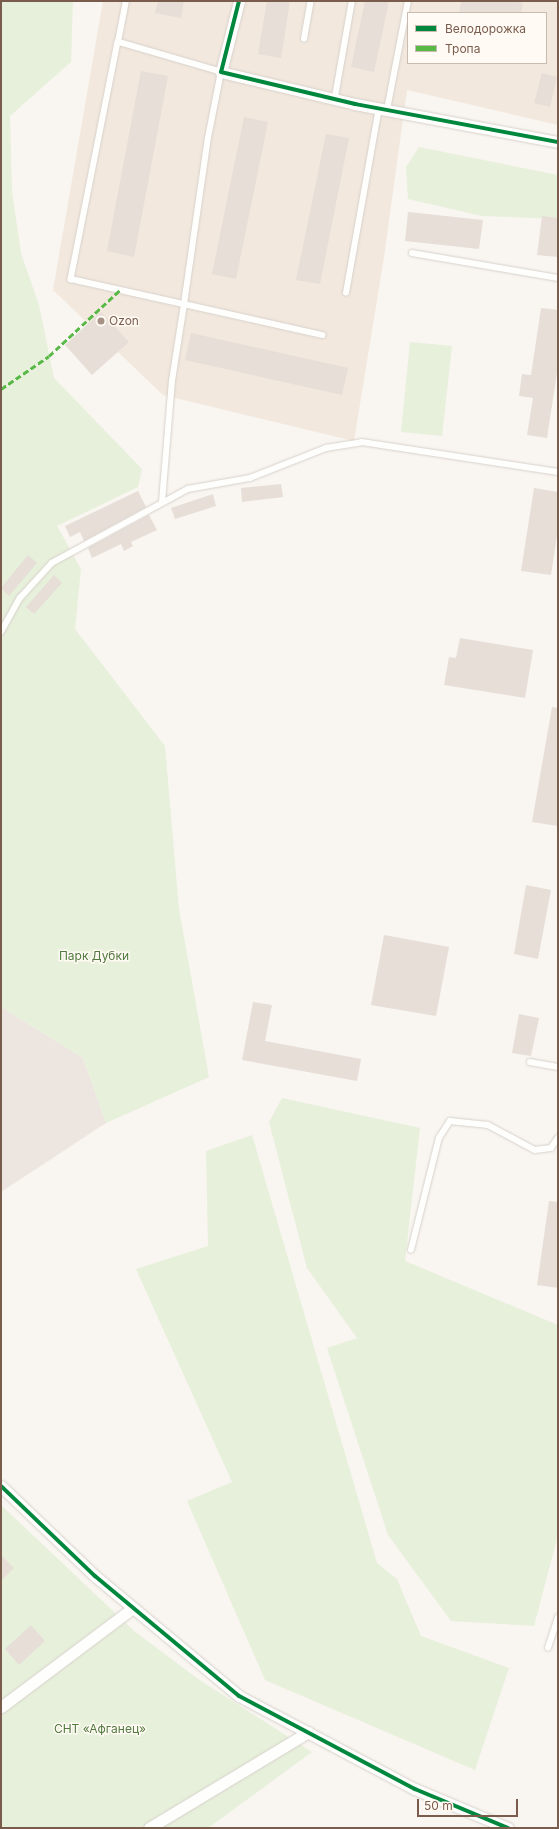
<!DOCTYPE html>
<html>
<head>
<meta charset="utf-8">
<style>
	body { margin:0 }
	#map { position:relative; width:559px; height:1829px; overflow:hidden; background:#f9f5f0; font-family:Inter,sans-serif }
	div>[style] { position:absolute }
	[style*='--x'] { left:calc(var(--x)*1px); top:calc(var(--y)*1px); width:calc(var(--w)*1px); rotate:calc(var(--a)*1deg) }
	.residential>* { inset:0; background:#f2e8de }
	.industrial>* { inset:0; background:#ede5e0 }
	.green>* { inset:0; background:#e7f0db }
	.building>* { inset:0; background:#e6ded7 }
	.roads { filter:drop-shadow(0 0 1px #d7d1cb) drop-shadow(0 0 1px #d7d1cb) }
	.service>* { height:5.5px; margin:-2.75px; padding:0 2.75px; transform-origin:2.75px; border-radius:2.75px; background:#fefefd }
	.minor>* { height:11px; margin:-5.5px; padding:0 5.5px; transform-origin:5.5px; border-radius:5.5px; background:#fefefd }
	.quiet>* { height:3px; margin-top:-1.5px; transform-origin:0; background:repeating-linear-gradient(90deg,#58b947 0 6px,transparent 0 9px) }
	.cycleway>* { height:4px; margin:-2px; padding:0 2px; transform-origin:2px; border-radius:2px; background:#00873e }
	.dots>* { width:11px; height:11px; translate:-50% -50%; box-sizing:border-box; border:2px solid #fffaf3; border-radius:50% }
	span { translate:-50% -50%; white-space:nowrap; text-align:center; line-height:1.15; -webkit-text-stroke:3px #fffaf3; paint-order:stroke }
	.poi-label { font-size:12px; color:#7a5c4d }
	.left { translate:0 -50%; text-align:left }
	.park-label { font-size:12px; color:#537a41 }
	.frame { position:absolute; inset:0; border:2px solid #7a5c4d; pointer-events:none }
	.legend { position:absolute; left:407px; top:12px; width:140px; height:52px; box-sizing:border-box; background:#fffaf3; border:1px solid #cabbb1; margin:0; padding:5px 7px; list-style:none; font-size:12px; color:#7a5c4d }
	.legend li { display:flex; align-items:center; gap:8px; height:20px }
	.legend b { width:20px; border:1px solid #cabbb1 }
	.scale { position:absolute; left:417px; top:1799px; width:101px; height:18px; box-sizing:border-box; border:2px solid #7a5c4d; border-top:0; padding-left:5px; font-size:12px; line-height:14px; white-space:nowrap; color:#7a5c4d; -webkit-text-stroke:3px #fffaf3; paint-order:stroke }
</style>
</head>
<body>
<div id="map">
	<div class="residential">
		<div style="clip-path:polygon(evenodd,103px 1px,558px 1px,558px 125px,407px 90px,384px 257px,354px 441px,163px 395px,53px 290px,103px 1px,408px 13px,546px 13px,546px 63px,408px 63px,408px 13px)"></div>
	</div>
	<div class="industrial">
		<div style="clip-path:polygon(1px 1007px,83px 1058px,106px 1123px,1px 1192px)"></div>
	</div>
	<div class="green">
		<div style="clip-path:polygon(1px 1px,73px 1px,71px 62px,10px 116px,12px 192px,21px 253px,39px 305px,54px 378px,142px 469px,138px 487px,57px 526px,81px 569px,75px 629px,165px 746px,179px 909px,209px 1077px,106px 1123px,83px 1058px,1px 1007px)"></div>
		<div style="clip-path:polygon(419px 147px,558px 175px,558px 219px,482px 216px,408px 199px,406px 167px)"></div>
		<div style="clip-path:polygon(410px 342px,452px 346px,442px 436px,401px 432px)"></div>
		<div style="clip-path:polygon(282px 1098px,420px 1128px,405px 1261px,558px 1325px,558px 1535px,534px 1626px,451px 1621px,388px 1535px,327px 1348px,357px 1338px,307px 1268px,269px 1122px)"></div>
		<div style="clip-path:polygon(252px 1135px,377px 1563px,397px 1579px,421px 1636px,509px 1668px,475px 1770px,265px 1680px,187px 1501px,232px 1482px,136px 1269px,208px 1246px,206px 1151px)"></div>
		<div style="clip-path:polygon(1px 1505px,133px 1630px,198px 1679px,312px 1752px,208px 1828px,1px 1828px)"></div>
	</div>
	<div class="building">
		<div style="clip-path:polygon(158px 1px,184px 1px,181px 18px,155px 13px)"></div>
		<div style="clip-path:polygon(267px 1px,290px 1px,281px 58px,258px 54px)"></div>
		<div style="clip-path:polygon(365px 1px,389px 1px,374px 72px,351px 67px)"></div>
		<div style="clip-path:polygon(461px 1px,510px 1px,523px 3px,521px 13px,459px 13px)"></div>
		<div style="clip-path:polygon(141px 71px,168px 76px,134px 257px,107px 251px)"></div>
		<div style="clip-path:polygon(542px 73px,557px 77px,550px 107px,534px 103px)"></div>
		<div style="clip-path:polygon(244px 117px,268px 122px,236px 279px,212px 274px)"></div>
		<div style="clip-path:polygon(326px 134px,349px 138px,320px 284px,296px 280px)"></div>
		<div style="clip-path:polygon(408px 212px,483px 220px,479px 249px,405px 241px)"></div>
		<div style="clip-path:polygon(542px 216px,558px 218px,558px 257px,537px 255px)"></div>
		<div style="clip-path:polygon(541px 308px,558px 310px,558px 366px,547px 438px,527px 435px,533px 398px,519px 396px,522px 374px,531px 375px)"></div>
		<div style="clip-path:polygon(101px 312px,129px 342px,92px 375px,65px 345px)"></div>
		<div style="clip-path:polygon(191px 333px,348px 368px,342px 395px,185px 360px)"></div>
		<div style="clip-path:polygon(281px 484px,283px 497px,242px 502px,241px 488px)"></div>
		<div style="clip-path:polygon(534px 488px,558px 492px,558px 529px,551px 575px,521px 571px)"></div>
		<div style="clip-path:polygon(138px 491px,146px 507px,84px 541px,80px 532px,70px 537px,65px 526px)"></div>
		<div style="clip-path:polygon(213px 494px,216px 506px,175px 519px,171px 508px)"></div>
		<div style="clip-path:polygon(149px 515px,157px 530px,131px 542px,133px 546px,124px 551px,121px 544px,92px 558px,88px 548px)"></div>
		<div style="clip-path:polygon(28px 555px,37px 563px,9px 596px,1px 588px)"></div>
		<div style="clip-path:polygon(54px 575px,62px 583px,34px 614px,26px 607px)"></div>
		<div style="clip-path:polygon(460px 638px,533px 650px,525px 698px,444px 685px,449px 657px,456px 658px)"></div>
		<div style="clip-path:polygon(552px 707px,558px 708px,558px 826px,532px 822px)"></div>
		<div style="clip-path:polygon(526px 885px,551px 890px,538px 959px,514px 954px)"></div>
		<div style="clip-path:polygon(384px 935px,449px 947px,436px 1016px,371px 1005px)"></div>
		<div style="clip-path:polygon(253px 1002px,272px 1005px,265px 1041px,361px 1059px,357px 1081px,242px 1060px)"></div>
		<div style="clip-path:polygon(519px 1014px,539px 1018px,531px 1056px,512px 1053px)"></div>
		<div style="clip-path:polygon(549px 1201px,558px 1202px,558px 1288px,537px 1285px)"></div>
		<div style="clip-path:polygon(1px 1555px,14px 1568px,1px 1581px)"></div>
		<div style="clip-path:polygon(31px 1625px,45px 1641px,19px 1665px,5px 1649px)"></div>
	</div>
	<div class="roads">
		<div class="service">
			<div style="--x:304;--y:39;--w:39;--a:-80"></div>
			<div style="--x:118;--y:42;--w:42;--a:-79"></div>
			<div style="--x:335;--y:97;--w:97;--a:-80"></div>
			<div style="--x:387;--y:110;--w:111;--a:-79.1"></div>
			<div style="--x:412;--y:253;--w:148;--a:9.7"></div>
			<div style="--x:346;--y:293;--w:188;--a:-79.9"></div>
			<div style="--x:162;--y:502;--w:121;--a:-85.3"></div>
			<div style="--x:172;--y:381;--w:78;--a:-81.1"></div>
			<div style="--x:184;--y:304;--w:168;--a:-81.8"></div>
			<div style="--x:208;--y:138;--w:67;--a:-78.9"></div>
			<div style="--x:221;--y:72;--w:107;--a:-163.8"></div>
			<div style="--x:118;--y:42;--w:242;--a:101.2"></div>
			<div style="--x:71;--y:279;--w:116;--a:12.5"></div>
			<div style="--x:184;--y:304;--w:142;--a:12.6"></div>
			<div style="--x:1;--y:632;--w:39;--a:-61"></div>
			<div style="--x:20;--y:598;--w:47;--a:-47.6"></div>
			<div style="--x:52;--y:563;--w:155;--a:-28.6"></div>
			<div style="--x:188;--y:489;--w:63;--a:-10.1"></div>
			<div style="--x:250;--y:478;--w:82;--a:-21.5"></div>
			<div style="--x:326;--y:448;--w:36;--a:-9"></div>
			<div style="--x:362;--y:442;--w:198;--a:8.7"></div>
			<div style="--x:530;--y:1062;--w:28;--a:10"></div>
			<div style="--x:411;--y:1250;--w:115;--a:-76"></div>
			<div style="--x:439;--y:1138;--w:20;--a:-57"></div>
			<div style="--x:450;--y:1121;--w:38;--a:6"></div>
			<div style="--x:488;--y:1125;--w:53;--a:28"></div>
			<div style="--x:535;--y:1150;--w:16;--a:-7"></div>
			<div style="--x:551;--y:1148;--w:12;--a:-55"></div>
			<div style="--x:548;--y:1648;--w:32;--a:-72"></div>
		</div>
		<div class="minor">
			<div style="--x:239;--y:1;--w:73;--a:104.2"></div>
			<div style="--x:221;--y:72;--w:138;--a:13.4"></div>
			<div style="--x:355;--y:104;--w:207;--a:10.6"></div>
			<div style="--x:1;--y:1486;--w:130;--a:43.8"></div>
			<div style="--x:95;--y:1576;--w:187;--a:39.8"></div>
			<div style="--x:239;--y:1696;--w:199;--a:27.9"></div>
			<div style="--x:415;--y:1789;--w:101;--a:22.8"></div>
			<div style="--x:1;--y:1707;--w:165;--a:-36.9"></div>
			<div style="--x:149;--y:1828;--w:186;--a:-31.1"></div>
		</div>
	</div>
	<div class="quiet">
		<div style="--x:1;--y:389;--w:58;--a:-34.5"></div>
		<div style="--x:49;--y:356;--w:97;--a:-42.9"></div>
	</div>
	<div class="cycleway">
		<div style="--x:239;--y:1;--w:73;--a:104.2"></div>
		<div style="--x:221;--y:72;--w:138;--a:13.4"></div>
		<div style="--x:355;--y:104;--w:207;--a:10.6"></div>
		<div style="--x:1;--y:1486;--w:130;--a:43.8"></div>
		<div style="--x:95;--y:1576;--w:187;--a:39.8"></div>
		<div style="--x:239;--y:1696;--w:199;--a:27.9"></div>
		<div style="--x:415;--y:1789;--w:101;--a:22.8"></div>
	</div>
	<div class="dots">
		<div style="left:101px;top:321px;background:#a69286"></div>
	</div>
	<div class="poi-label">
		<span class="left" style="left:109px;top:321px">Ozon</span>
	</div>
	<div class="park-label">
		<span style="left:94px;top:956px">Парк Дубки</span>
		<span style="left:100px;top:1729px">СНТ «Афганец»</span>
	</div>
	<div class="frame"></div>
	<ul class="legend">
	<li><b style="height:5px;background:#00873e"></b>Велодорожка</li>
	<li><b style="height:5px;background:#58b947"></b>Тропа</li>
	</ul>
	<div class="scale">50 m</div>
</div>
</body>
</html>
